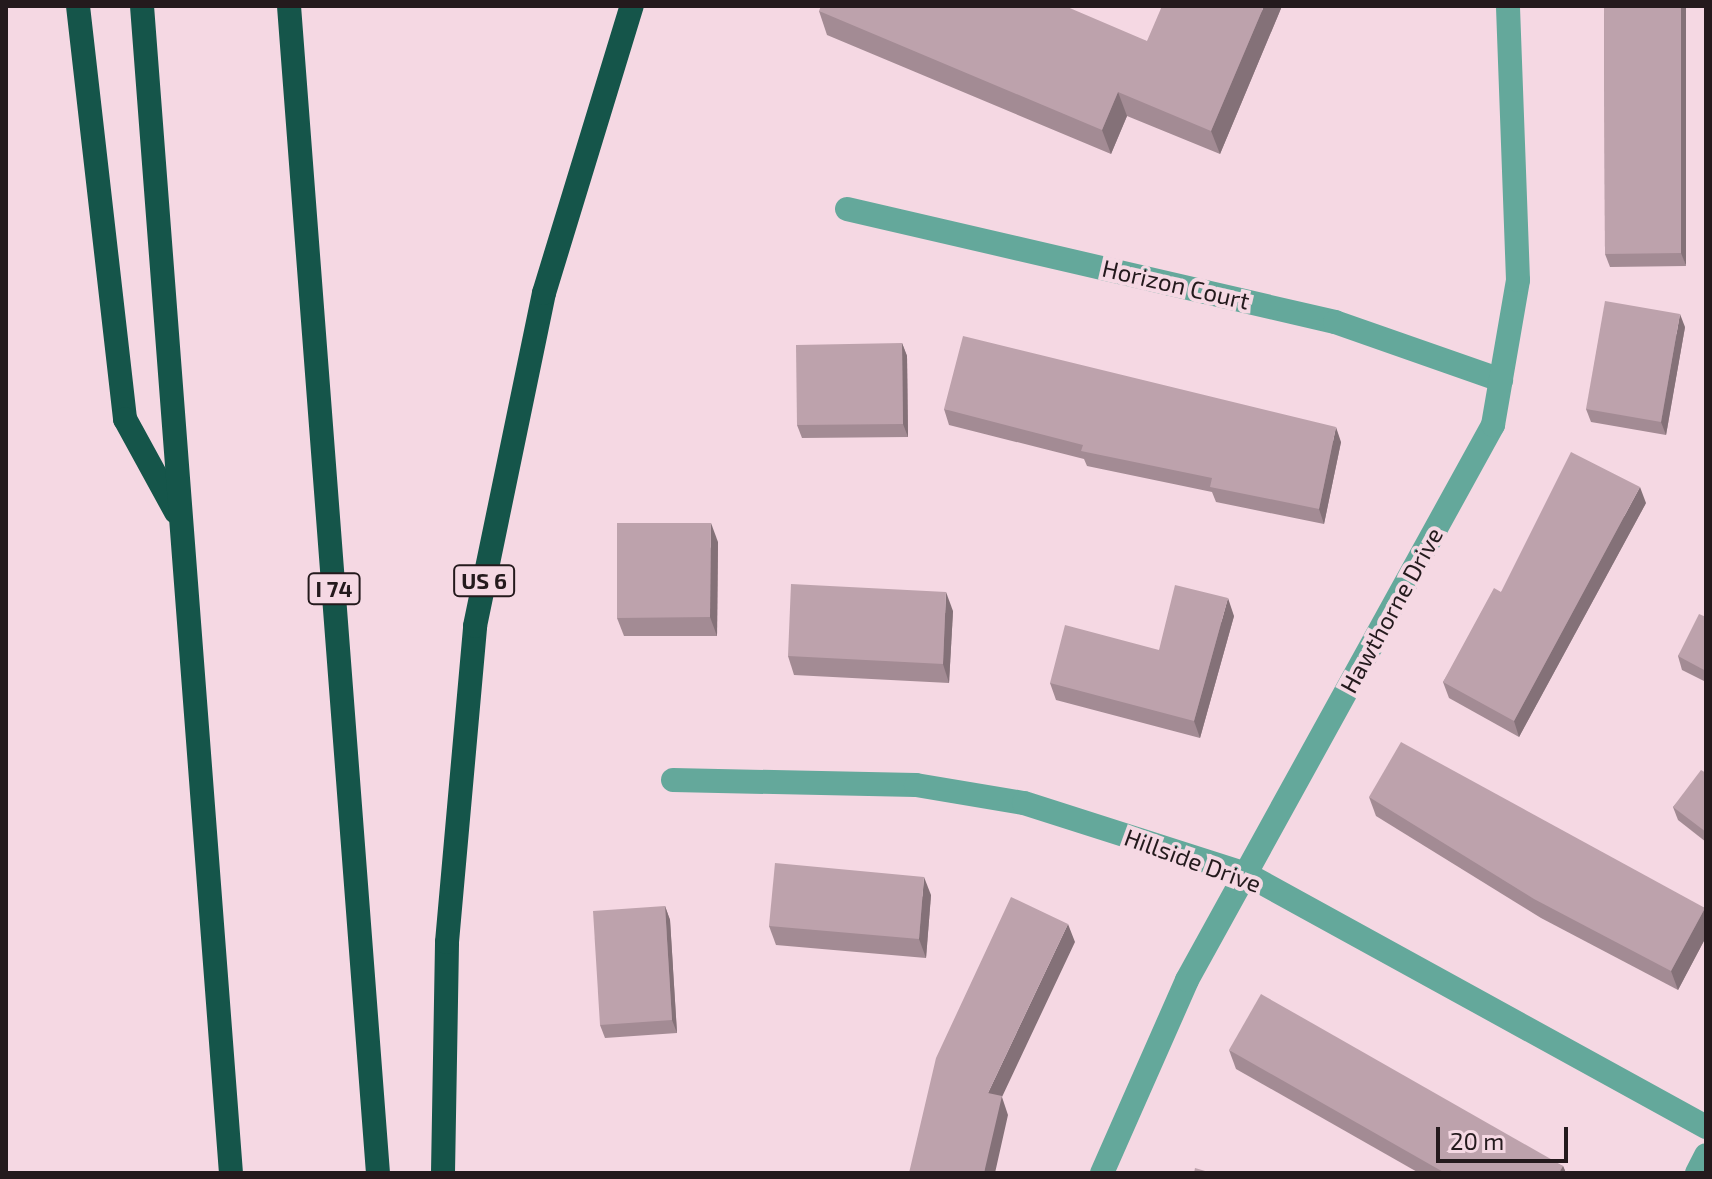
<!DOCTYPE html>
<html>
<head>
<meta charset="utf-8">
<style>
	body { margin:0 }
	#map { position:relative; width:1712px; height:1179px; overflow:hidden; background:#f5d8e3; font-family:"Exo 2",sans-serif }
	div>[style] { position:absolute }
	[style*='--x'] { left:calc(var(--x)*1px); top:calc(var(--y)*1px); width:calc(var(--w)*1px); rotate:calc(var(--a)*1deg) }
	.minor>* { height:24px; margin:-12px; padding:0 12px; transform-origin:12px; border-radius:12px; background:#64a89b }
	.highway>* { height:24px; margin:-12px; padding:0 12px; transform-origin:12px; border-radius:12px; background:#15554a }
	.wall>* { inset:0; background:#a38b94 }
	.shaded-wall>* { inset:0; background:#847178 }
	.building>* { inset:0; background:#bda2ac }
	span { translate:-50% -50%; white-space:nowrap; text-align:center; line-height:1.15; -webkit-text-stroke:8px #f5d8e3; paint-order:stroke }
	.shield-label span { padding:2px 6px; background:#f5d8e3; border:2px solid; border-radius:6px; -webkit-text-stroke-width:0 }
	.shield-label { font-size:22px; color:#241a1d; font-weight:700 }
	.street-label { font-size:24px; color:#241a1d }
	.frame { position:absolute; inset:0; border:8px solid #241a1d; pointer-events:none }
	.scale { position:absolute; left:1436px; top:1127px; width:132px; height:36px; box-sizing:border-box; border:4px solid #241a1d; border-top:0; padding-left:10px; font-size:24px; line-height:28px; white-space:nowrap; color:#241a1d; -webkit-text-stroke:6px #f5d8e3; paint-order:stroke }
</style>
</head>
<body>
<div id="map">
	<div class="minor">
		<div style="--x:847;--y:209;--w:501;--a:13.04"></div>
		<div style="--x:1335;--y:322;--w:176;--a:19.3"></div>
		<div style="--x:673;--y:780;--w:243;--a:1.2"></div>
		<div style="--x:916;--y:785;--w:109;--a:9.5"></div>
		<div style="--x:1024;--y:803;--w:233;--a:17.7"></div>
		<div style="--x:1246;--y:874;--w:525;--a:28.81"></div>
		<div style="--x:1102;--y:1173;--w:211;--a:-66.2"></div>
		<div style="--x:1187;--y:980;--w:634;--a:-61.13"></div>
		<div style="--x:1493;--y:425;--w:147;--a:-80.2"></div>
		<div style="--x:1518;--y:280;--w:274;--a:-92.1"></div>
		<div style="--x:1697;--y:1173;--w:20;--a:-63"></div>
	</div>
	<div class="highway">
		<div style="--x:78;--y:6;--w:416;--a:83.5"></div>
		<div style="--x:125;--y:419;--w:106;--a:61.3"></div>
		<div style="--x:142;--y:6;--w:1170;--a:85.64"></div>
		<div style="--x:289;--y:6;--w:1170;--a:85.64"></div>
		<div style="--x:443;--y:1173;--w:231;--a:-89"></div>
		<div style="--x:447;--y:942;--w:317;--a:-84.9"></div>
		<div style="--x:475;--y:626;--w:340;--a:-78.3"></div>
		<div style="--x:544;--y:293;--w:300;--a:-73"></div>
	</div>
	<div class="wall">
		<div style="clip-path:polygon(1282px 6px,1220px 154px,1127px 116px,1111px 154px,827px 35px,819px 11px,1147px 41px)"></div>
		<div style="clip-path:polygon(1604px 6px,1686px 266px,1610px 267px,1605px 254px)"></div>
		<div style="clip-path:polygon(1685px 327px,1666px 435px,1591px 422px,1586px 409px)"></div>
		<div style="clip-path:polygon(902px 343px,907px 356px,908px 437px,802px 438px,797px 425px)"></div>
		<div style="clip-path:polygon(944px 409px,1341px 442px,1324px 524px,1216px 502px,1212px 492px,1087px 466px,1084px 459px,949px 425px)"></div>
		<div style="clip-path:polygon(1646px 503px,1519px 737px,1449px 698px,1443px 682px,1501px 592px)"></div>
		<div style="clip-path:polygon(718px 542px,717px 636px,624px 636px,617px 618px)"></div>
		<div style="clip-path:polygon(953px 611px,949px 683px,794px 675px,788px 656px)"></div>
		<div style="clip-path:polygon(1234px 616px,1200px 738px,1056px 700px,1050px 683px,1159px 650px)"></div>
		<div style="clip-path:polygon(1706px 617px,1706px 682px,1682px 670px,1678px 656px)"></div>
		<div style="clip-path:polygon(1706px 773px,1706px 842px,1678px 820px,1673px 807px)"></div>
		<div style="clip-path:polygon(1369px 797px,1705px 908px,1706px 912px,1706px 937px,1678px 990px,1541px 918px,1376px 816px)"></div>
		<div style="clip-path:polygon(931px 895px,926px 958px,776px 945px,769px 926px)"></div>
		<div style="clip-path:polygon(665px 906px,670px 920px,677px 1033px,605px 1038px,600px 1025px)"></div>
		<div style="clip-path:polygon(1229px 1050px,1563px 1166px,1566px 1173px,1419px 1173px,1236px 1069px)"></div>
	</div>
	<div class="shaded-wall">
		<div style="clip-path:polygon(1264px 6px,1282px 6px,1220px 154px,1211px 131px)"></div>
		<div style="clip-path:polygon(1681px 6px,1686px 6px,1686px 266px,1681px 253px)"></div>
		<div style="clip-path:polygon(1118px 92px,1127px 116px,1111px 154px,1102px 130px)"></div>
		<div style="clip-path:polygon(1680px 314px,1685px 327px,1666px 435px,1661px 422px)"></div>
		<div style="clip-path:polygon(902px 343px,907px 356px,908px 437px,903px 424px)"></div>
		<div style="clip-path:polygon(1336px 427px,1341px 442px,1324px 524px,1319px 509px)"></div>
		<div style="clip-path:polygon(1640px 487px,1646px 503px,1519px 737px,1514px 721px)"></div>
		<div style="clip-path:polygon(711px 523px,718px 542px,717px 636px,710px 617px)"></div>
		<div style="clip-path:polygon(946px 592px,953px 611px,949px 683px,943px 664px)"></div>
		<div style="clip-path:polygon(1228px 598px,1234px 616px,1200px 738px,1194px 721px)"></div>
		<div style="clip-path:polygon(924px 877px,931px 895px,926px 958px,919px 939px)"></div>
		<div style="clip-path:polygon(665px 906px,670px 920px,677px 1033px,672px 1020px)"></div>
		<div style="clip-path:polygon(1705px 908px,1706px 912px,1706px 937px,1678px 990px,1671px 971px)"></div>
		<div style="clip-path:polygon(1068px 924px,1075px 942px,1002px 1097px,1008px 1115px,995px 1173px,984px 1173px,988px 1093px)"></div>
		<div style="clip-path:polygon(1563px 1166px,1566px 1173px,1559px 1173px)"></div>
	</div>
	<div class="building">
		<div style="clip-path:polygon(821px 6px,1065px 6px,1147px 41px,1162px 6px,1264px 6px,1211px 131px,1118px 92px,1102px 130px,819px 11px)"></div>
		<div style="clip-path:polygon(1604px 6px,1681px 6px,1681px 253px,1605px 254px)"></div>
		<div style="clip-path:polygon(1605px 301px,1680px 314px,1661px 422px,1586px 409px)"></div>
		<div style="clip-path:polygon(963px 336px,1336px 427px,1319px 509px,1210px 487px,1212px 478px,1081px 451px,1083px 445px,944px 409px)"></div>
		<div style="clip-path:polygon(902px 343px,903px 424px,797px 425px,796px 345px)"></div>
		<div style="clip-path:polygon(1571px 452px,1640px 487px,1514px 721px,1443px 682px,1494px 588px,1501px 592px)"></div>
		<div style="clip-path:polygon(617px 523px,711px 523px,710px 617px,617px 618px)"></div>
		<div style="clip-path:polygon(791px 584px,946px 592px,943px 664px,788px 656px)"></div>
		<div style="clip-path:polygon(1175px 585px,1228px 598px,1194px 721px,1050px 683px,1065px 625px,1159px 650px)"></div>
		<div style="clip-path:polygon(1699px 614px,1706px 617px,1706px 671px,1678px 656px)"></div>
		<div style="clip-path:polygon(1401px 742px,1705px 908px,1671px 971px,1534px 899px,1369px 797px)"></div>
		<div style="clip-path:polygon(1701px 770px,1706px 773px,1706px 832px,1673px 807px)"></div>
		<div style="clip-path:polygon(775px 863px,924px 877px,919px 939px,769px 926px)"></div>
		<div style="clip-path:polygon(1011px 897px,1068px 924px,988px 1093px,1002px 1096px,984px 1173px,909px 1173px,936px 1058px)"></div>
		<div style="clip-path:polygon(665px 906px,672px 1020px,600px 1025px,593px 911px)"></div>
		<div style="clip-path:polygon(1261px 994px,1563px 1166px,1559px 1173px,1445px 1173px,1229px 1050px)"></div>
		<div style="clip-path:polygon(1195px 1168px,1212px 1173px,1194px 1173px)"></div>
	</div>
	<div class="shield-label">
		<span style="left:484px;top:581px">US 6</span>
		<span style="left:334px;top:589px">I 74</span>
	</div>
	<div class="street-label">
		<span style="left:1176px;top:284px;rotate:13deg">Horizon Court</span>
		<span style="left:1391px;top:610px;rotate:-61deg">Hawthorne Drive</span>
		<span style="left:1193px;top:860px;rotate:20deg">Hillside Drive</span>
	</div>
	<div class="frame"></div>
	<div class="scale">20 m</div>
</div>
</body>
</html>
